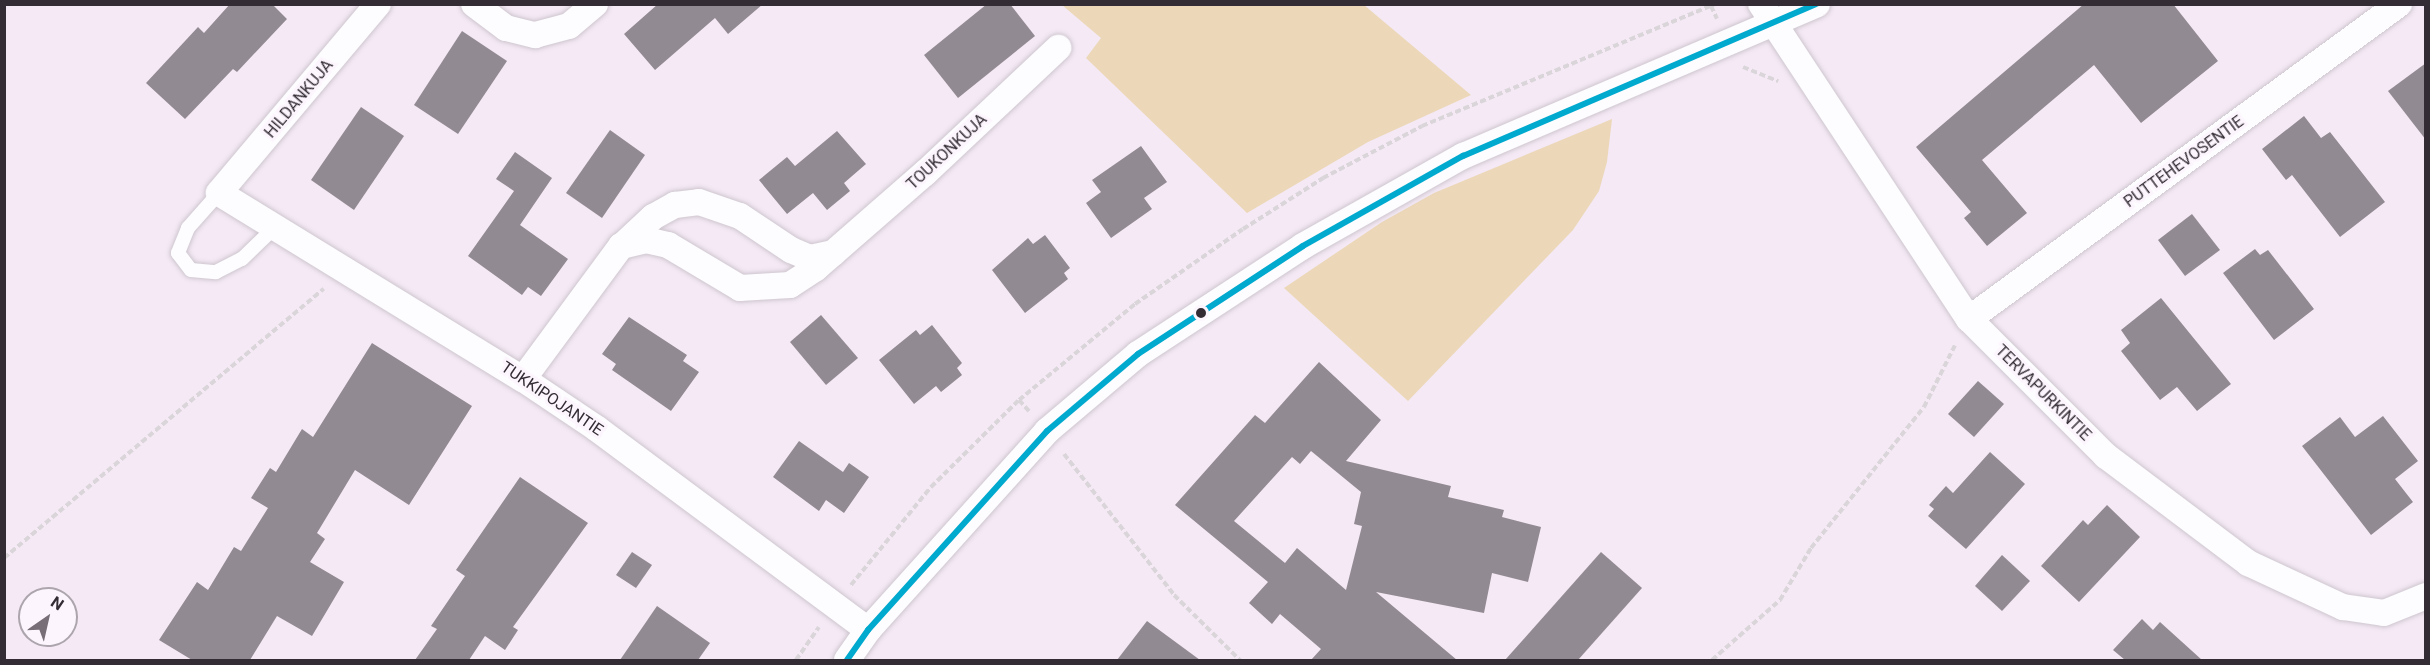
<!DOCTYPE html>
<html>
<head>
<meta charset="utf-8">
<style>
	body { margin:0 }
	#map { position:relative; width:2430px; height:665px; overflow:hidden; background:#f4e9f5; font-family:Roboto,sans-serif }
	div>[style] { position:absolute }
	[style*='--x'] { left:calc(var(--x)*1px); top:calc(var(--y)*1px); width:calc(var(--w)*1px); rotate:calc(var(--a)*1deg) }
	.green>* { inset:0; background:#ecd8b8 }
	.building>* { inset:0; background:#928a92 }
	.path>* { height:4px; margin-top:-2px; transform-origin:0; background:repeating-linear-gradient(90deg,#d9d5d9 0 6px,transparent 0 9px) }
	.roads { filter:drop-shadow(0 0 2px #cec6cf) drop-shadow(0 0 2px #cec6cf) }
	.service>* { height:14px; margin:-7px; padding:0 7px; transform-origin:7px; border-radius:7px; background:#fdfcfe }
	.minor>* { height:26px; margin:-13px; padding:0 13px; transform-origin:13px; border-radius:13px; background:#fdfcfe }
	.bus-1>* { height:6px; margin:-3px; padding:0 3px; transform-origin:3px; border-radius:3px; background:#00a9ce }
	.dots>* { width:16px; height:16px; translate:-50% -50%; box-sizing:border-box; border:3px solid #fdf5fe; border-radius:50% }
	span { translate:-50% -50%; white-space:nowrap; text-align:center; line-height:1.15; -webkit-text-stroke:6px #fdf5fe; paint-order:stroke }
	.street-label { font-size:16px; color:#332c34 }
	.frame { position:absolute; inset:0; border:6px solid #332c34; pointer-events:none }
	.north { position:absolute; left:18px; top:587px; width:60px; height:60px; box-sizing:border-box; background:#fdf5fe; border:2px solid #aca5ad; border-radius:50%; rotate:34deg; font-size:16px; font-weight:700; line-height:24px; text-align:center; color:#332c34 }
	.north::after { content:''; display:block; margin:auto; width:21px; height:27px; background:#776e78; clip-path:polygon(50% 0,100% 100%,50% 72%,0 100%) }
</style>
</head>
<body>
<div id="map">
	<div class="green">
		<div style="clip-path:polygon(1062px 5px,1364px 5px,1471px 95px,1368px 142px,1247px 213px,1086px 58px,1101px 38px)"></div>
		<div style="clip-path:polygon(1612px 119px,1607px 162px,1599px 191px,1573px 230px,1408px 401px,1284px 288px,1382px 222px,1434px 193px)"></div>
	</div>
	<div class="building">
		<div style="clip-path:polygon(230px 4px,272px 4px,287px 19px,237px 72px,233px 69px,185px 119px,146px 83px,198px 27px,204px 33px)"></div>
		<div style="clip-path:polygon(658px 4px,763px 4px,728px 34px,715px 18px,655px 70px,624px 34px)"></div>
		<div style="clip-path:polygon(987px 4px,1010px 4px,1035px 36px,958px 98px,924px 55px)"></div>
		<div style="clip-path:polygon(2084px 4px,2173px 4px,2218px 61px,2141px 123px,2094px 65px,1982px 160px,2027px 213px,1987px 246px,1964px 218px,1971px 212px,1916px 147px)"></div>
		<div style="clip-path:polygon(462px 31px,507px 61px,458px 134px,414px 105px)"></div>
		<div style="clip-path:polygon(2426px 63px,2426px 140px,2388px 91px)"></div>
		<div style="clip-path:polygon(361px 107px,404px 136px,354px 210px,311px 180px)"></div>
		<div style="clip-path:polygon(2304px 116px,2321px 138px,2330px 132px,2385px 202px,2340px 237px,2292px 175px,2286px 180px,2262px 149px)"></div>
		<div style="clip-path:polygon(610px 130px,645px 155px,602px 218px,566px 193px)"></div>
		<div style="clip-path:polygon(837px 131px,866px 164px,844px 183px,850px 191px,827px 210px,813px 193px,787px 214px,759px 180px,787px 157px,795px 166px)"></div>
		<div style="clip-path:polygon(1141px 146px,1167px 182px,1144px 198px,1152px 209px,1111px 238px,1086px 203px,1101px 192px,1092px 180px)"></div>
		<div style="clip-path:polygon(515px 152px,552px 178px,520px 225px,568px 259px,541px 296px,528px 287px,522px 295px,468px 256px,514px 191px,496px 179px)"></div>
		<div style="clip-path:polygon(2192px 214px,2220px 250px,2185px 276px,2158px 240px)"></div>
		<div style="clip-path:polygon(1045px 235px,1070px 268px,1064px 273px,1068px 279px,1025px 313px,992px 270px,1028px 238px,1033px 244px)"></div>
		<div style="clip-path:polygon(2255px 249px,2260px 255px,2268px 250px,2314px 309px,2274px 340px,2223px 273px)"></div>
		<div style="clip-path:polygon(2161px 298px,2231px 384px,2197px 411px,2177px 387px,2160px 400px,2121px 351px,2130px 343px,2121px 330px)"></div>
		<div style="clip-path:polygon(821px 315px,858px 358px,826px 385px,790px 342px)"></div>
		<div style="clip-path:polygon(629px 317px,687px 355px,683px 361px,699px 372px,671px 411px,612px 370px,616px 364px,602px 354px)"></div>
		<div style="clip-path:polygon(932px 325px,962px 363px,957px 368px,962px 375px,941px 392px,936px 386px,914px 404px,879px 360px,916px 330px,920px 335px)"></div>
		<div style="clip-path:polygon(372px 343px,472px 406px,409px 505px,355px 470px,317px 533px,325px 539px,310px 562px,344px 582px,312px 636px,277px 616px,250px 660px,192px 660px,159px 640px,197px 582px,208px 590px,234px 547px,241px 551px,268px 508px,251px 498px,270px 468px,276px 472px,302px 429px,313px 437px)"></div>
		<div style="clip-path:polygon(evenodd,1319px 362px,1381px 420px,1346px 461px,1451px 486px,1448px 497px,1504px 510px,1502px 517px,1541px 527px,1528px 582px,1492px 573px,1484px 613px,1376px 592px,1457px 660px,1311px 660px,1321px 649px,1280px 614px,1272px 624px,1249px 603px,1268px 582px,1175px 505px,1255px 415px,1265px 423px,1319px 362px,1311px 451px,1361px 492px,1354px 524px,1362px 526px,1346px 590px,1297px 548px,1285px 563px,1234px 521px,1292px 457px,1300px 464px,1311px 451px)"></div>
		<div style="clip-path:polygon(1978px 381px,2004px 404px,1974px 437px,1948px 414px)"></div>
		<div style="clip-path:polygon(2383px 416px,2418px 461px,2395px 479px,2413px 502px,2371px 535px,2302px 446px,2340px 417px,2355px 437px)"></div>
		<div style="clip-path:polygon(799px 441px,843px 472px,849px 463px,869px 477px,844px 513px,826px 500px,819px 511px,773px 477px)"></div>
		<div style="clip-path:polygon(1990px 452px,2025px 484px,1966px 549px,1928px 516px,1934px 509px,1929px 505px,1946px 486px,1953px 493px)"></div>
		<div style="clip-path:polygon(520px 477px,588px 523px,513px 627px,518px 630px,505px 650px,485px 636px,469px 660px,415px 660px,437px 629px,431px 626px,465px 576px,456px 570px)"></div>
		<div style="clip-path:polygon(2107px 505px,2140px 537px,2079px 602px,2041px 566px,2083px 520px,2088px 525px)"></div>
		<div style="clip-path:polygon(632px 552px,652px 565px,636px 588px,616px 575px)"></div>
		<div style="clip-path:polygon(1601px 552px,1642px 588px,1578px 660px,1505px 660px)"></div>
		<div style="clip-path:polygon(2002px 555px,2030px 581px,2002px 611px,1975px 586px)"></div>
		<div style="clip-path:polygon(657px 606px,710px 643px,698px 660px,620px 660px)"></div>
		<div style="clip-path:polygon(2142px 619px,2153px 630px,2160px 622px,2202px 660px,2125px 660px,2113px 650px)"></div>
		<div style="clip-path:polygon(1147px 621px,1200px 660px,1117px 660px)"></div>
	</div>
	<div class="path">
		<div style="--x:1711;--y:6;--w:14;--a:65"></div>
		<div style="--x:1743;--y:67;--w:38;--a:22"></div>
		<div style="--x:1019;--y:400;--w:15;--a:48"></div>
		<div style="--x:1064;--y:454;--w:179;--a:52"></div>
		<div style="--x:1174;--y:595;--w:93;--a:44.6"></div>
		<div style="--x:4;--y:558;--w:418;--a:-40.1"></div>
		<div style="--x:851;--y:585;--w:127;--a:-50.8"></div>
		<div style="--x:931;--y:487;--w:124;--a:-44.7"></div>
		<div style="--x:1019;--y:400;--w:151;--a:-39.6"></div>
		<div style="--x:1135;--y:304;--w:131;--a:-34.8"></div>
		<div style="--x:1243;--y:229;--w:95;--a:-32.5"></div>
		<div style="--x:1323;--y:178;--w:112;--a:-27.7"></div>
		<div style="--x:1422;--y:126;--w:317;--a:-22.6"></div>
		<div style="--x:796;--y:660;--w:40;--a:-55.1"></div>
		<div style="--x:1712;--y:660;--w:91;--a:-41.4"></div>
		<div style="--x:1780;--y:600;--w:61;--a:-59.2"></div>
		<div style="--x:1811;--y:548;--w:181;--a:-51.3"></div>
		<div style="--x:1924;--y:407;--w:69;--a:-63.4"></div>
	</div>
	<div class="roads">
		<div class="service">
			<div style="--x:219;--y:193;--w:47;--a:131.5"></div>
			<div style="--x:188;--y:228;--w:27;--a:112"></div>
			<div style="--x:178;--y:253;--w:21;--a:53"></div>
			<div style="--x:191;--y:270;--w:25;--a:5"></div>
			<div style="--x:216;--y:272;--w:29;--a:-27"></div>
			<div style="--x:242;--y:259;--w:47;--a:-44.1"></div>
		</div>
		<div class="minor">
			<div style="--x:378;--y:4;--w:247;--a:130.1"></div>
			<div style="--x:219;--y:193;--w:356;--a:31.5"></div>
			<div style="--x:523;--y:379;--w:88;--a:33.9"></div>
			<div style="--x:596;--y:428;--w:339;--a:36.6"></div>
			<div style="--x:474;--y:4;--w:40;--a:37"></div>
			<div style="--x:506;--y:28;--w:30;--a:14"></div>
			<div style="--x:535;--y:35;--w:35;--a:-15"></div>
			<div style="--x:569;--y:26;--w:34;--a:-40"></div>
			<div style="--x:1761;--y:4;--w:377;--a:56.6"></div>
			<div style="--x:1969;--y:319;--w:194;--a:45"></div>
			<div style="--x:2106;--y:456;--w:178;--a:37"></div>
			<div style="--x:2248;--y:563;--w:105;--a:24.9"></div>
			<div style="--x:2343;--y:607;--w:41;--a:8.3"></div>
			<div style="--x:2384;--y:613;--w:45;--a:-22"></div>
			<div style="--x:623;--y:245;--w:41;--a:-43"></div>
			<div style="--x:653;--y:217;--w:25;--a:-29"></div>
			<div style="--x:675;--y:205;--w:24;--a:-7"></div>
			<div style="--x:699;--y:202;--w:43;--a:18.9"></div>
			<div style="--x:740;--y:216;--w:61;--a:33.7"></div>
			<div style="--x:791;--y:250;--w:21;--a:23"></div>
			<div style="--x:810;--y:258;--w:24;--a:-12"></div>
			<div style="--x:1969;--y:319;--w:533;--a:-36.22"></div>
			<div style="--x:523;--y:379;--w:165;--a:-53.6"></div>
			<div style="--x:621;--y:246;--w:26;--a:-13"></div>
			<div style="--x:646;--y:240;--w:23;--a:13"></div>
			<div style="--x:668;--y:245;--w:84;--a:30.8"></div>
			<div style="--x:740;--y:288;--w:50;--a:-3.4"></div>
			<div style="--x:790;--y:285;--w:31;--a:-33"></div>
			<div style="--x:816;--y:268;--w:145;--a:-41.1"></div>
			<div style="--x:925;--y:173;--w:183;--a:-43.2"></div>
			<div style="--x:847;--y:660;--w:37;--a:-55"></div>
			<div style="--x:868;--y:630;--w:268;--a:-48"></div>
			<div style="--x:1047;--y:431;--w:119;--a:-40.2"></div>
			<div style="--x:1138;--y:354;--w:197;--a:-33.2"></div>
			<div style="--x:1303;--y:246;--w:184;--a:-29.4"></div>
			<div style="--x:1463;--y:156;--w:385;--a:-23.2"></div>
		</div>
	</div>
	<div class="bus-1">
		<div style="--x:847;--y:660;--w:37;--a:-55"></div>
		<div style="--x:868;--y:630;--w:268;--a:-48"></div>
		<div style="--x:1047;--y:431;--w:119;--a:-40.2"></div>
		<div style="--x:1138;--y:354;--w:197;--a:-33.2"></div>
		<div style="--x:1303;--y:246;--w:184;--a:-29.4"></div>
		<div style="--x:1463;--y:156;--w:384;--a:-23.3"></div>
	</div>
	<div class="dots">
		<div style="left:1201px;top:313px;background:#332c34"></div>
	</div>
	<div class="street-label">
		<span style="left:299px;top:99px;rotate:-50deg">HILDANKUJA</span>
		<span style="left:947px;top:152px;rotate:-43deg">TOUKONKUJA</span>
		<span style="left:2184px;top:162px;rotate:-36deg">PUTTEHEVOSENTIE</span>
		<span style="left:2043px;top:393px;rotate:45deg">TERVAPURKINTIE</span>
		<span style="left:552px;top:399px;rotate:34deg">TUKKIPOJANTIE</span>
	</div>
	<div class="frame"></div>
	<div class="north">N</div>
</div>
</body>
</html>
